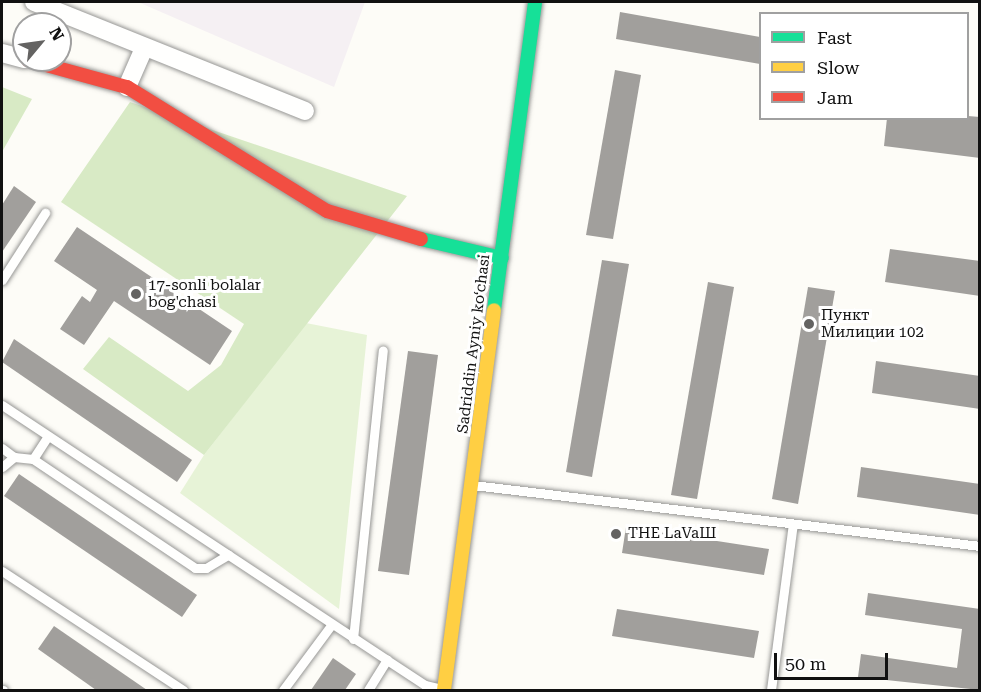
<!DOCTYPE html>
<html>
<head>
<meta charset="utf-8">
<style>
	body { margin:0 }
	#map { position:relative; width:981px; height:692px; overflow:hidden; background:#fdfcf7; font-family:"Roboto Serif",serif }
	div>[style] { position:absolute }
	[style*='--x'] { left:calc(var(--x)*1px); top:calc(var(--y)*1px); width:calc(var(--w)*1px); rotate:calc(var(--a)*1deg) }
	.industrial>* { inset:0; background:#f5f0f3 }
	.green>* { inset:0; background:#e7f3d7 }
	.forest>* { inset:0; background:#d8eac5 }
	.building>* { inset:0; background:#a19f9c }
	.roads { filter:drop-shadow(0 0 2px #979795) drop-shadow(0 0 2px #979795) }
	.lane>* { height:9px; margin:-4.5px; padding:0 4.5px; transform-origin:4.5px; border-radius:4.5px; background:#fffffe }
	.street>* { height:18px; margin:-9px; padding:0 9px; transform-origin:9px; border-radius:9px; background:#fffffe }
	.fast>* { height:14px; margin:-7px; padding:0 7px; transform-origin:7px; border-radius:7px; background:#16e098 }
	.slow>* { height:14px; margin:-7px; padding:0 7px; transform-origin:7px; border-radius:7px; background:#ffcf43 }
	.jam>* { height:14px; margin:-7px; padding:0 7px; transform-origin:7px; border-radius:7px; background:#f24e42 }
	.dots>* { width:16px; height:16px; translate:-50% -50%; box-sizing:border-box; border:3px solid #fff; border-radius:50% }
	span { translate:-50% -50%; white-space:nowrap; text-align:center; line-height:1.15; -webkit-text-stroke:6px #fff; paint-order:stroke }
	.poi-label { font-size:15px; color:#111 }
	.left { translate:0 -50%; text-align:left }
	.street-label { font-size:15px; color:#111 }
	.frame { position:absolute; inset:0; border:3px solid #111; pointer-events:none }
	.legend { position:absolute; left:759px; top:12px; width:210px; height:108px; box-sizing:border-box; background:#fff; border:2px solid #a0a0a0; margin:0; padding:8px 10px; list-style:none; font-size:18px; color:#111 }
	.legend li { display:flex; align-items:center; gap:12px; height:30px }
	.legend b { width:30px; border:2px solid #a0a0a0 }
	.north { position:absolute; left:12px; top:12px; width:60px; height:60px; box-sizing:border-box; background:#fff; border:2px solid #a0a0a0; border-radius:50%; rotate:61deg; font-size:16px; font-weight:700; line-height:24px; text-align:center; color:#111 }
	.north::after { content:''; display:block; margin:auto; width:21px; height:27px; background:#646362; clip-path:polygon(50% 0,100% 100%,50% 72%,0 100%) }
	.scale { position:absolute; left:774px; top:653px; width:114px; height:27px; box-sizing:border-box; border:3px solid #111; border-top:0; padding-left:8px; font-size:18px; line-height:21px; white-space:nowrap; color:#111; -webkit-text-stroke:4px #fff; paint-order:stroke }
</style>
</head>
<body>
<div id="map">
	<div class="industrial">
		<div style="clip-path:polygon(138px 2px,365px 2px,334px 87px)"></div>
	</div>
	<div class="green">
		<div style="clip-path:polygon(306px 323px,367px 335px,339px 609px,180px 493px,204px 455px)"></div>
	</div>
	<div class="forest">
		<div style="clip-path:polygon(2px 87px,32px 99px,2px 152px)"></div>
		<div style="clip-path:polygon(130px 102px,407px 196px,204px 455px,83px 369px,109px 337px,188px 391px,221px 365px,244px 324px,61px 202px)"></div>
	</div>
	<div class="building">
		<div style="clip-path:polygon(620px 12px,760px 37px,760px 64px,616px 39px)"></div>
		<div style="clip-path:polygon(615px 70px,641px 75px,613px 239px,586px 235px)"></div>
		<div style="clip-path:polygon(968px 116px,980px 117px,980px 158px,884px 146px,887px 118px)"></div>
		<div style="clip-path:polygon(14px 186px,36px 202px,2px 252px,2px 205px)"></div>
		<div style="clip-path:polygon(77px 227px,232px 331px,210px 365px,114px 301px,84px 345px,60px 329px,82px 296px,90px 302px,97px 290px,54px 261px)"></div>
		<div style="clip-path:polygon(890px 249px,980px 261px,980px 296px,885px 282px)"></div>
		<div style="clip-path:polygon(602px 260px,629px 264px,592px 477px,566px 472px)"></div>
		<div style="clip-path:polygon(708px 282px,734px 287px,697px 499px,671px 495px)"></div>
		<div style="clip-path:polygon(808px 287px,835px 291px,798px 504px,772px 499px)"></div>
		<div style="clip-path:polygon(14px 339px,192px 460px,177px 482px,2px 362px)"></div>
		<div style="clip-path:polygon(408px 351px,438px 355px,409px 575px,378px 571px)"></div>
		<div style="clip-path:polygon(876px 361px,980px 376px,980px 409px,872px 393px)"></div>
		<div style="clip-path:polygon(861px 467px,980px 484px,980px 515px,857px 497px)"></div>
		<div style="clip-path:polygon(19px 474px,197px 595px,182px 617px,4px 496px)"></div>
		<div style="clip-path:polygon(626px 527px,769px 549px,764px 575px,622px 553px)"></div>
		<div style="clip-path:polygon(868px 593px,980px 609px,980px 690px,858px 677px,861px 654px,957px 668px,962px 629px,865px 615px)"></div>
		<div style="clip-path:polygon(617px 609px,759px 631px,754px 658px,612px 636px)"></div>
		<div style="clip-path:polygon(54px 626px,147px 690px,96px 690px,38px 649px)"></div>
		<div style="clip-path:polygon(333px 658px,356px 674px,345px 690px,311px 690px)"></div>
	</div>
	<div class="roads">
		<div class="lane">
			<div style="--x:2;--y:280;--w:80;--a:-57.3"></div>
			<div style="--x:2;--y:405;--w:462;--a:33.5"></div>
			<div style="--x:387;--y:660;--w:45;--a:33.3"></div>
			<div style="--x:425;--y:685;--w:17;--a:13"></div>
			<div style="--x:2;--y:448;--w:15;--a:37"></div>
			<div style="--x:33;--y:459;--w:195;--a:33.9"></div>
			<div style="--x:195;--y:568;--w:11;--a:0"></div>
			<div style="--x:206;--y:568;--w:26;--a:-31"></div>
			<div style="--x:2;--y:467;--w:16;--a:-40"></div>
			<div style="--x:14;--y:457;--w:19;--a:6"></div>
			<div style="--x:33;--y:459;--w:27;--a:-57"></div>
			<div style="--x:473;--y:485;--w:511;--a:6.86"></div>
			<div style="--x:2;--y:571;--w:217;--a:33.3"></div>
			<div style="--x:353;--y:639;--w:290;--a:-84.1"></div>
			<div style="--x:2;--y:690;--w:1;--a:0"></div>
			<div style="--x:283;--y:690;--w:82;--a:-53.4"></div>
			<div style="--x:368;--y:690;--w:36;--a:-58"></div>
			<div style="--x:771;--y:690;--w:167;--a:-82.5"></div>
		</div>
		<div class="street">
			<div style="--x:34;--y:2;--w:292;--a:21.9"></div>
			<div style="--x:2;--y:53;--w:23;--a:15"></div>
			<div style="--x:127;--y:87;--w:43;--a:-66.4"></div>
		</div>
		<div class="fast">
			<div style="--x:421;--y:239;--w:83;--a:13.2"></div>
			<div style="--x:494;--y:310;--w:311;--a:-82.4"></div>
		</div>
		<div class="slow">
			<div style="--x:444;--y:690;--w:383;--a:-82.5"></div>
		</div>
		<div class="jam">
			<div style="--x:28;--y:60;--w:103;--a:15.3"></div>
			<div style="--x:127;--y:87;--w:235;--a:31.8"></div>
			<div style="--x:327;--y:211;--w:98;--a:16.6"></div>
		</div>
	</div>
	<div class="dots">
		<div style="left:136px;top:294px;background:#646362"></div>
		<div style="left:809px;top:324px;background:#646362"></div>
		<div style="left:616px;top:534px;background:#646362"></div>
	</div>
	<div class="poi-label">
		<span class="left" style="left:148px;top:294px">17-sonli bolalar<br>bog'chasi</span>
		<span class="left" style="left:821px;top:324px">Пункт<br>Милиции 102</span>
		<span class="left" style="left:628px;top:534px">THE LaVaШ</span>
	</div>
	<div class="street-label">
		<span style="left:474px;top:344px;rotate:-83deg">Sadriddin Ayniy ko‘chasi</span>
	</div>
	<div class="frame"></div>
	<ul class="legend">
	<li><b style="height:8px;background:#16e098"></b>Fast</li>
	<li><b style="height:8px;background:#ffcf43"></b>Slow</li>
	<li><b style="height:8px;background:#f24e42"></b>Jam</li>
	</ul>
	<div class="north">N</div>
	<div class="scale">50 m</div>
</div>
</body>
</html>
